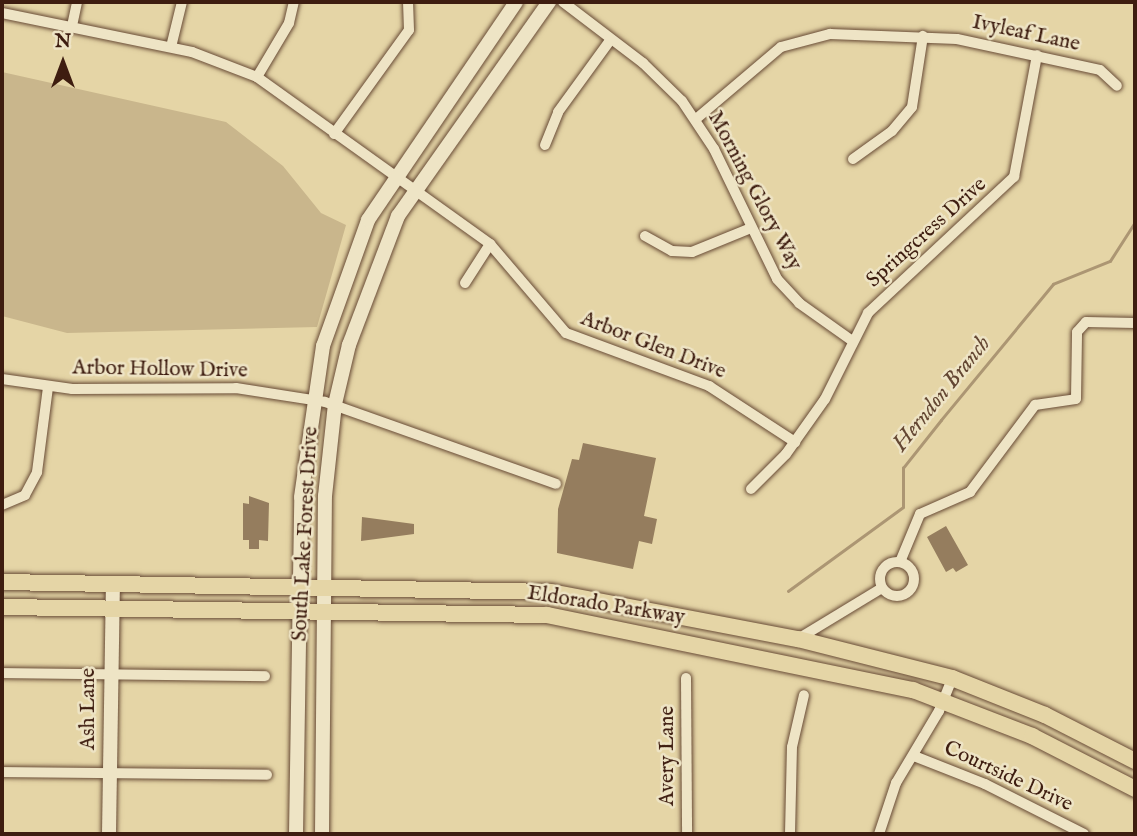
<!DOCTYPE html>
<html>
<head>
<meta charset="utf-8">
<style>
	body { margin:0 }
	#map { position:relative; width:1137px; height:836px; overflow:hidden; background:#e5d5a6; font-family:"IM FELL English",serif }
	div>[style] { position:absolute }
	[style*='--x'] { left:calc(var(--x)*1px); top:calc(var(--y)*1px); width:calc(var(--w)*1px); rotate:calc(var(--a)*1deg) }
	.green>* { inset:0; background:#c9b68c }
	.stream>* { height:2.5px; margin:-1.25px; padding:0 1.25px; transform-origin:1.25px; border-radius:1.25px; background:#ac9673 }
	.building>* { inset:0; background:#957d5e }
	.roads { filter:drop-shadow(0 0 2px #684b36) drop-shadow(0 0 2px #684b36) }
	.street>* { height:10px; margin:-5px; padding:0 5px; transform-origin:5px; border-radius:5px; background:#eee4c5 }
	.street>.ring { margin:-5px; padding:0; box-sizing:content-box; background:none; border:10px solid #eee4c5; border-radius:50% }
	.secondary>* { height:14px; margin:-7px; padding:0 7px; transform-origin:7px; border-radius:7px; background:#eee4c5 }
	.primary>* { height:16px; margin:-8px; padding:0 8px; transform-origin:8px; border-radius:8px; background:#e5d5a6 }
	span { translate:-50% -50%; white-space:nowrap; text-align:center; line-height:1.15; -webkit-text-stroke:5px #eee4c5; paint-order:stroke }
	.street-label { font-size:21px; color:#3e1d10 }
	.water-label { font-size:23px; color:#644733; font-style:italic }
	.frame { position:absolute; inset:0; border:4px solid #3e1d10; pointer-events:none }
	.north { position:absolute; left:28px; top:28px; width:70px; height:70px; -webkit-text-stroke:5px #eee4c5; paint-order:stroke; rotate:0deg; font-size:19px; font-weight:700; line-height:28px; text-align:center; color:#3e1d10 }
	.north::after { content:''; display:block; margin:auto; width:24px; height:32px; background:#3e1d10; clip-path:polygon(50% 0,100% 100%,50% 72%,0 100%) }
</style>
</head>
<body>
<div id="map">
	<div class="green">
		<div style="clip-path:polygon(2px 72px,226px 122px,283px 166px,321px 213px,346px 225px,317px 327px,67px 333px,2px 316px)"></div>
	</div>
	<div class="stream">
		<div style="--x:788;--y:591;--w:142;--a:-36.1"></div>
		<div style="--x:903;--y:507;--w:39;--a:-90"></div>
		<div style="--x:903;--y:468;--w:61;--a:-51.6"></div>
		<div style="--x:941;--y:420;--w:176;--a:-50.5"></div>
		<div style="--x:1053;--y:284;--w:61;--a:-22"></div>
		<div style="--x:1110;--y:261;--w:46;--a:-57.3"></div>
	</div>
	<div class="building">
		<div style="clip-path:polygon(583px 443px,656px 458px,644px 516px,657px 519px,652px 544px,639px 541px,633px 569px,557px 553px,558px 509px,572px 459px,579px 460px)"></div>
		<div style="clip-path:polygon(249px 496px,269px 503px,268px 541px,259px 540px,259px 549px,249px 549px,249px 540px,243px 540px,243px 503px,249px 504px)"></div>
		<div style="clip-path:polygon(362px 517px,414px 524px,414px 534px,361px 541px)"></div>
		<div style="clip-path:polygon(946px 526px,968px 565px,956px 572px,953px 568px,946px 572px,927px 537px)"></div>
	</div>
	<div class="roads">
		<div class="street">
			<div style="--x:563;--y:2;--w:101;--a:37.3"></div>
			<div style="--x:643;--y:63;--w:54;--a:44.3"></div>
			<div style="--x:682;--y:101;--w:58;--a:56.3"></div>
			<div style="--x:714;--y:149;--w:144;--a:64.1"></div>
			<div style="--x:777;--y:279;--w:33;--a:47"></div>
			<div style="--x:799;--y:303;--w:64;--a:35.4"></div>
			<div style="--x:2;--y:13;--w:194;--a:11.6"></div>
			<div style="--x:192;--y:52;--w:70;--a:21"></div>
			<div style="--x:257;--y:77;--w:287;--a:35.6"></div>
			<div style="--x:490;--y:244;--w:117;--a:49.5"></div>
			<div style="--x:566;--y:333;--w:153;--a:20.3"></div>
			<div style="--x:709;--y:386;--w:103;--a:33.1"></div>
			<div style="--x:72;--y:26;--w:25;--a:-78"></div>
			<div style="--x:171;--y:47;--w:46;--a:-76.3"></div>
			<div style="--x:257;--y:77;--w:63;--a:-59.3"></div>
			<div style="--x:289;--y:23;--w:22;--a:-77"></div>
			<div style="--x:696;--y:119;--w:111;--a:-40.3"></div>
			<div style="--x:781;--y:47;--w:51;--a:-14.9"></div>
			<div style="--x:830;--y:34;--w:127;--a:2.3"></div>
			<div style="--x:957;--y:39;--w:146;--a:12.2"></div>
			<div style="--x:1100;--y:70;--w:23;--a:43"></div>
			<div style="--x:334;--y:134;--w:128;--a:-54.2"></div>
			<div style="--x:409;--y:30;--w:28;--a:-92"></div>
			<div style="--x:545;--y:145;--w:35;--a:-68"></div>
			<div style="--x:558;--y:112;--w:90;--a:-54"></div>
			<div style="--x:853;--y:159;--w:48;--a:-35.7"></div>
			<div style="--x:892;--y:131;--w:31;--a:-50"></div>
			<div style="--x:912;--y:107;--w:72;--a:-81.2"></div>
			<div style="--x:645;--y:236;--w:31;--a:29"></div>
			<div style="--x:672;--y:251;--w:20;--a:3"></div>
			<div style="--x:692;--y:252;--w:64;--a:-22.1"></div>
			<div style="--x:465;--y:283;--w:46;--a:-57.3"></div>
			<div style="--x:2;--y:379;--w:71;--a:8.1"></div>
			<div style="--x:72;--y:389;--w:164;--a:-0.3"></div>
			<div style="--x:236;--y:388;--w:90;--a:8.9"></div>
			<div style="--x:325;--y:402;--w:245;--a:19.5"></div>
			<div style="--x:751;--y:489;--w:49;--a:-45"></div>
			<div style="--x:786;--y:454;--w:67;--a:-54.7"></div>
			<div style="--x:825;--y:399;--w:96;--a:-63.4"></div>
			<div style="--x:868;--y:313;--w:200;--a:-43"></div>
			<div style="--x:1014;--y:177;--w:124;--a:-79.3"></div>
			<div style="--x:2;--y:505;--w:25;--a:-23"></div>
			<div style="--x:25;--y:495;--w:26;--a:-62"></div>
			<div style="--x:37;--y:472;--w:86;--a:-82.6"></div>
			<div class="ring" style="left:880px;top:562px;width:24px;height:24px"></div>
			<div style="--x:900;--y:562;--w:52;--a:-67.4"></div>
			<div style="--x:920;--y:514;--w:55;--a:-23.7"></div>
			<div style="--x:970;--y:492;--w:109;--a:-53.2"></div>
			<div style="--x:1035;--y:405;--w:41;--a:-8.3"></div>
			<div style="--x:1076;--y:399;--w:67;--a:-89.1"></div>
			<div style="--x:1077;--y:332;--w:13;--a:-48"></div>
			<div style="--x:1086;--y:322;--w:49;--a:1.2"></div>
			<div style="--x:798;--y:639;--w:98;--a:-31.3"></div>
			<div style="--x:2;--y:673;--w:263;--a:0.7"></div>
			<div style="--x:686;--y:678;--w:156;--a:89.6"></div>
			<div style="--x:914;--y:756;--w:76;--a:21.5"></div>
			<div style="--x:985;--y:784;--w:111;--a:26.8"></div>
			<div style="--x:2;--y:772;--w:265;--a:0.6"></div>
			<div style="--x:790;--y:834;--w:87;--a:-88.7"></div>
			<div style="--x:792;--y:747;--w:53;--a:-77"></div>
			<div style="--x:879;--y:834;--w:54;--a:-71.6"></div>
			<div style="--x:896;--y:783;--w:84;--a:-59.2"></div>
			<div style="--x:939;--y:711;--w:35;--a:-68"></div>
		</div>
		<div class="secondary">
			<div style="--x:109;--y:834;--w:250;--a:-89.1"></div>
			<div style="--x:296;--y:834;--w:337;--a:-89.1"></div>
			<div style="--x:301;--y:497;--w:153;--a:-81.7"></div>
			<div style="--x:323;--y:346;--w:134;--a:-70.3"></div>
			<div style="--x:368;--y:220;--w:263;--a:-55.8"></div>
			<div style="--x:322;--y:834;--w:338;--a:-89.5"></div>
			<div style="--x:325;--y:496;--w:93;--a:-83.8"></div>
			<div style="--x:335;--y:404;--w:61;--a:-76.7"></div>
			<div style="--x:349;--y:345;--w:138;--a:-69.2"></div>
			<div style="--x:398;--y:216;--w:262;--a:-54.8"></div>
		</div>
		<div class="primary">
			<div style="--x:2;--y:582;--w:549;--a:1.04"></div>
			<div style="--x:551;--y:592;--w:251;--a:10.8"></div>
			<div style="--x:798;--y:639;--w:159;--a:14.2"></div>
			<div style="--x:952;--y:678;--w:100;--a:21.7"></div>
			<div style="--x:1045;--y:715;--w:101;--a:27.1"></div>
			<div style="--x:2;--y:607;--w:545;--a:0.84"></div>
			<div style="--x:547;--y:615;--w:374;--a:11.6"></div>
			<div style="--x:913;--y:690;--w:128;--a:21.1"></div>
			<div style="--x:1032;--y:736;--w:116;--a:27.2"></div>
		</div>
	</div>
	<div class="street-label">
		<span style="left:1026px;top:34px;rotate:12deg">Ivyleaf Lane</span>
		<span style="left:754px;top:191px;rotate:62deg">Morning Glory Way</span>
		<span style="left:927px;top:233px;rotate:-42deg">Springcress Drive</span>
		<span style="left:653px;top:346px;rotate:21deg">Arbor Glen Drive</span>
		<span style="left:160px;top:370px;rotate:1deg">Arbor Hollow Drive</span>
		<span style="left:306px;top:534px;rotate:-87deg">South Lake Forest Drive</span>
		<span style="left:606px;top:606px;rotate:9deg">Eldorado Parkway</span>
		<span style="left:89px;top:709px;rotate:-90deg">Ash Lane</span>
		<span style="left:668px;top:756px;rotate:-90deg">Avery Lane</span>
		<span style="left:1008px;top:777px;rotate:25deg">Courtside Drive</span>
	</div>
	<div class="water-label">
		<span style="left:942px;top:394px;rotate:-51deg">Herndon Branch</span>
	</div>
	<div class="frame"></div>
	<div class="north">N</div>
</div>
</body>
</html>
